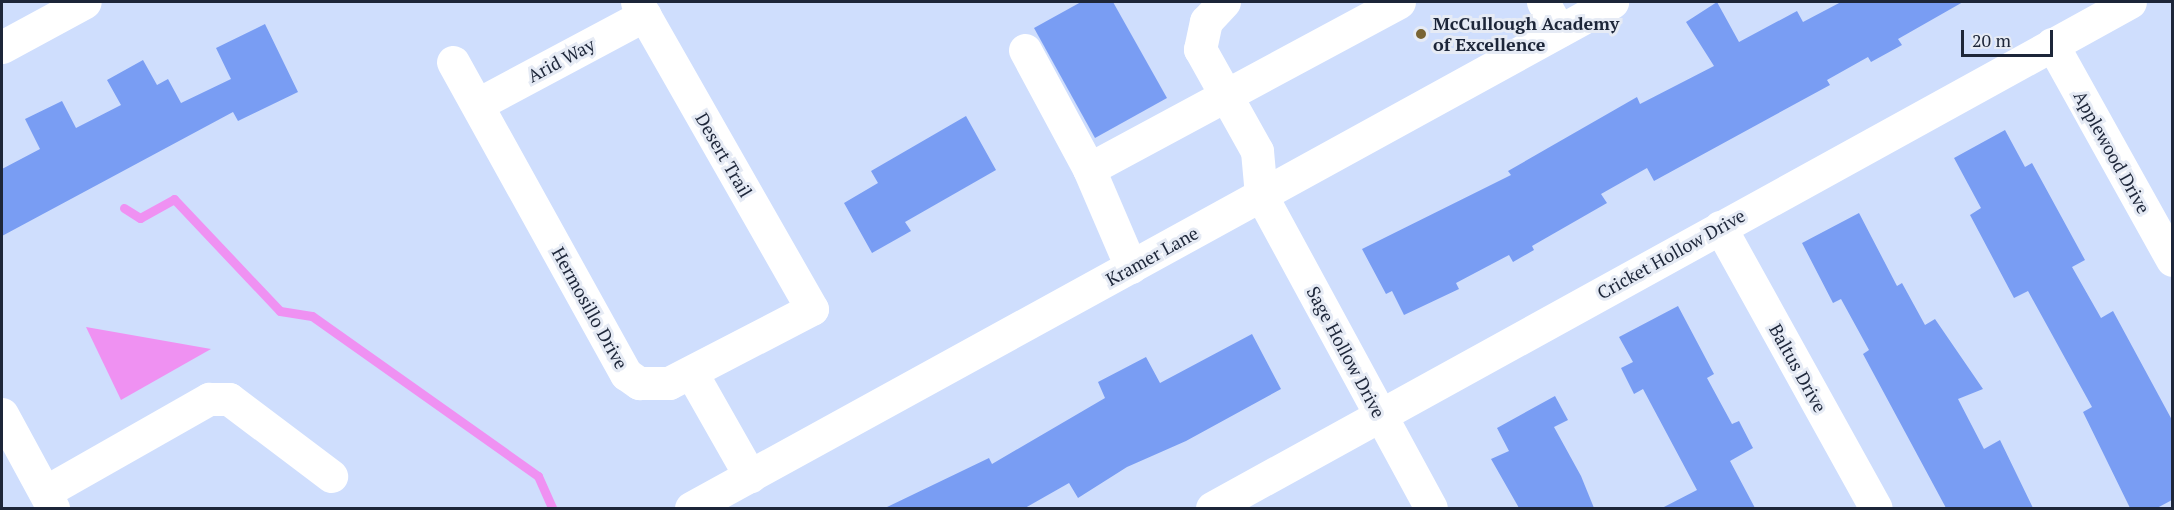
<!DOCTYPE html>
<html>
<head>
<meta charset="utf-8">
<style>
	body { margin:0 }
	#map { position:relative; width:2174px; height:510px; overflow:hidden; background:#cfdefd; font-family:"PT Serif",serif }
	div>[style] { position:absolute }
	[style*='--x'] { left:calc(var(--x)*1px); top:calc(var(--y)*1px); width:calc(var(--w)*1px); rotate:calc(var(--a)*1deg) }
	.water>* { inset:0; background:#ef91f2 }
	.stream>* { height:9px; margin:-4.5px; padding:0 4.5px; transform-origin:4.5px; border-radius:4.5px; background:#ef91f2 }
	.building>* { inset:0; background:#799df3 }
	.minor>* { height:33px; margin:-16.5px; padding:0 16.5px; transform-origin:16.5px; border-radius:16.5px; background:#fff }
	.dots>* { width:16px; height:16px; translate:-50% -50%; box-sizing:border-box; border:3px solid #e6ebf5; border-radius:50% }
	span { translate:-50% -50%; white-space:nowrap; text-align:center; line-height:1.15; -webkit-text-stroke:6px #e6ebf5; paint-order:stroke }
	.poi-label { font-size:18px; color:#1d2639; font-weight:700 }
	.left { translate:0 -50%; text-align:left }
	.street-label { font-size:18px; color:#1d2639 }
	.frame { position:absolute; inset:0; border:3px solid #1d2639; pointer-events:none }
	.scale { position:absolute; left:1961px; top:30px; width:92px; height:27px; box-sizing:border-box; border:3px solid #1d2639; border-top:0; padding-left:8px; font-size:18px; line-height:21px; white-space:nowrap; color:#1d2639; -webkit-text-stroke:4px #e6ebf5; paint-order:stroke }
</style>
</head>
<body>
<div id="map">
	<div class="water">
		<div style="clip-path:polygon(86px 327px,211px 349px,121px 400px)"></div>
	</div>
	<div class="stream">
		<div style="--x:124;--y:208;--w:19;--a:32"></div>
		<div style="--x:140;--y:218;--w:39;--a:-29"></div>
		<div style="--x:174;--y:199;--w:154;--a:46.6"></div>
		<div style="--x:280;--y:311;--w:32;--a:9"></div>
		<div style="--x:312;--y:316;--w:277;--a:35.3"></div>
		<div style="--x:538;--y:476;--w:35;--a:66"></div>
	</div>
	<div class="building">
		<div style="clip-path:polygon(1081px 2px,1113px 2px,1167px 98px,1095px 138px,1034px 28px)"></div>
		<div style="clip-path:polygon(1717px 2px,1739px 42px,1797px 11px,1803px 22px,1841px 2px,1963px 2px,1898px 39px,1902px 45px,1871px 62px,1868px 57px,1827px 80px,1830px 85px,1654px 181px,1647px 168px,1601px 194px,1607px 203px,1532px 246px,1534px 250px,1513px 262px,1509px 255px,1456px 283px,1459px 289px,1404px 315px,1392px 291px,1386px 294px,1362px 249px,1511px 175px,1508px 171px,1637px 97px,1640px 104px,1714px 66px,1686px 22px)"></div>
		<div style="clip-path:polygon(265px 24px,298px 92px,238px 121px,233px 112px,2px 236px,2px 169px,40px 149px,25px 119px,62px 101px,76px 128px,121px 105px,107px 80px,143px 60px,157px 85px,168px 79px,181px 103px,231px 79px,216px 48px)"></div>
		<div style="clip-path:polygon(966px 116px,996px 170px,905px 222px,911px 231px,872px 253px,844px 203px,878px 183px,871px 171px)"></div>
		<div style="clip-path:polygon(2005px 130px,2025px 167px,2032px 163px,2085px 260px,2072px 267px,2101px 318px,2113px 311px,2172px 420px,2172px 500px,2157px 508px,2130px 508px,2083px 412px,2092px 407px,2028px 291px,2014px 298px,1970px 215px,1981px 208px,1954px 158px)"></div>
		<div style="clip-path:polygon(1859px 213px,1897px 286px,1902px 283px,1925px 325px,1935px 319px,1983px 389px,1958px 399px,1984px 449px,2000px 440px,2033px 508px,1946px 508px,1863px 354px,1869px 350px,1841px 299px,1833px 303px,1802px 243px)"></div>
		<div style="clip-path:polygon(1678px 306px,1714px 374px,1707px 378px,1732px 424px,1739px 421px,1753px 448px,1730px 461px,1755px 508px,1662px 508px,1697px 490px,1643px 389px,1634px 394px,1621px 368px,1633px 362px,1619px 337px)"></div>
		<div style="clip-path:polygon(1252px 334px,1281px 389px,1186px 441px,1127px 467px,1078px 498px,1069px 483px,1025px 508px,885px 508px,989px 458px,992px 464px,1105px 398px,1098px 382px,1146px 357px,1160px 383px)"></div>
		<div style="clip-path:polygon(1555px 396px,1568px 420px,1554px 427px,1581px 476px,1594px 508px,1519px 508px,1491px 459px,1509px 451px,1497px 428px)"></div>
	</div>
	<div class="minor">
		<div style="--x:1224;--y:2;--w:26;--a:133"></div>
		<div style="--x:1206;--y:21;--w:29;--a:102"></div>
		<div style="--x:1200;--y:49;--w:117;--a:60.8"></div>
		<div style="--x:1257;--y:151;--w:44;--a:84.8"></div>
		<div style="--x:1261;--y:195;--w:356;--a:61.5"></div>
		<div style="--x:1543;--y:2;--w:33;--a:61"></div>
		<div style="--x:2052;--y:44;--w:247;--a:60.9"></div>
		<div style="--x:2;--y:47;--w:94;--a:-28.5"></div>
		<div style="--x:1025;--y:50;--w:135;--a:61.7"></div>
		<div style="--x:453;--y:62;--w:357;--a:61"></div>
		<div style="--x:626;--y:374;--w:16;--a:35"></div>
		<div style="--x:639;--y:383;--w:30;--a:0"></div>
		<div style="--x:669;--y:383;--w:161;--a:-27.4"></div>
		<div style="--x:812;--y:309;--w:353;--a:-119.7"></div>
		<div style="--x:478;--y:104;--w:189;--a:-28.1"></div>
		<div style="--x:1720;--y:227;--w:321;--a:61"></div>
		<div style="--x:1131;--y:267;--w:107;--a:-113.2"></div>
		<div style="--x:1089;--y:169;--w:352;--a:-28.3"></div>
		<div style="--x:691;--y:372;--w:120;--a:60.4"></div>
		<div style="--x:2;--y:414;--w:107;--a:61.5"></div>
		<div style="--x:45;--y:492;--w:189;--a:-29.6"></div>
		<div style="--x:209;--y:399;--w:20;--a:0"></div>
		<div style="--x:229;--y:399;--w:128;--a:37"></div>
		<div style="--x:691;--y:508;--w:1051;--a:-28.78"></div>
		<div style="--x:1212;--y:508;--w:1048;--a:-28.86"></div>
	</div>
	<div class="dots">
		<div style="left:1421px;top:34px;background:#796433"></div>
	</div>
	<div class="poi-label">
		<span class="left" style="left:1433px;top:34px">McCullough Academy<br>of Excellence</span>
	</div>
	<div class="street-label">
		<span style="left:561px;top:60px;rotate:-28deg">Arid Way</span>
		<span style="left:2112px;top:152px;rotate:61deg">Applewood Drive</span>
		<span style="left:724px;top:155px;rotate:60deg">Desert Trail</span>
		<span style="left:1671px;top:254px;rotate:-29deg">Cricket Hollow Drive</span>
		<span style="left:1152px;top:256px;rotate:-29deg">Kramer Lane</span>
		<span style="left:590px;top:308px;rotate:61deg">Hermosillo Drive</span>
		<span style="left:1346px;top:352px;rotate:62deg">Sage Hollow Drive</span>
		<span style="left:1798px;top:368px;rotate:61deg">Baltus Drive</span>
	</div>
	<div class="frame"></div>
	<div class="scale">20 m</div>
</div>
</body>
</html>
